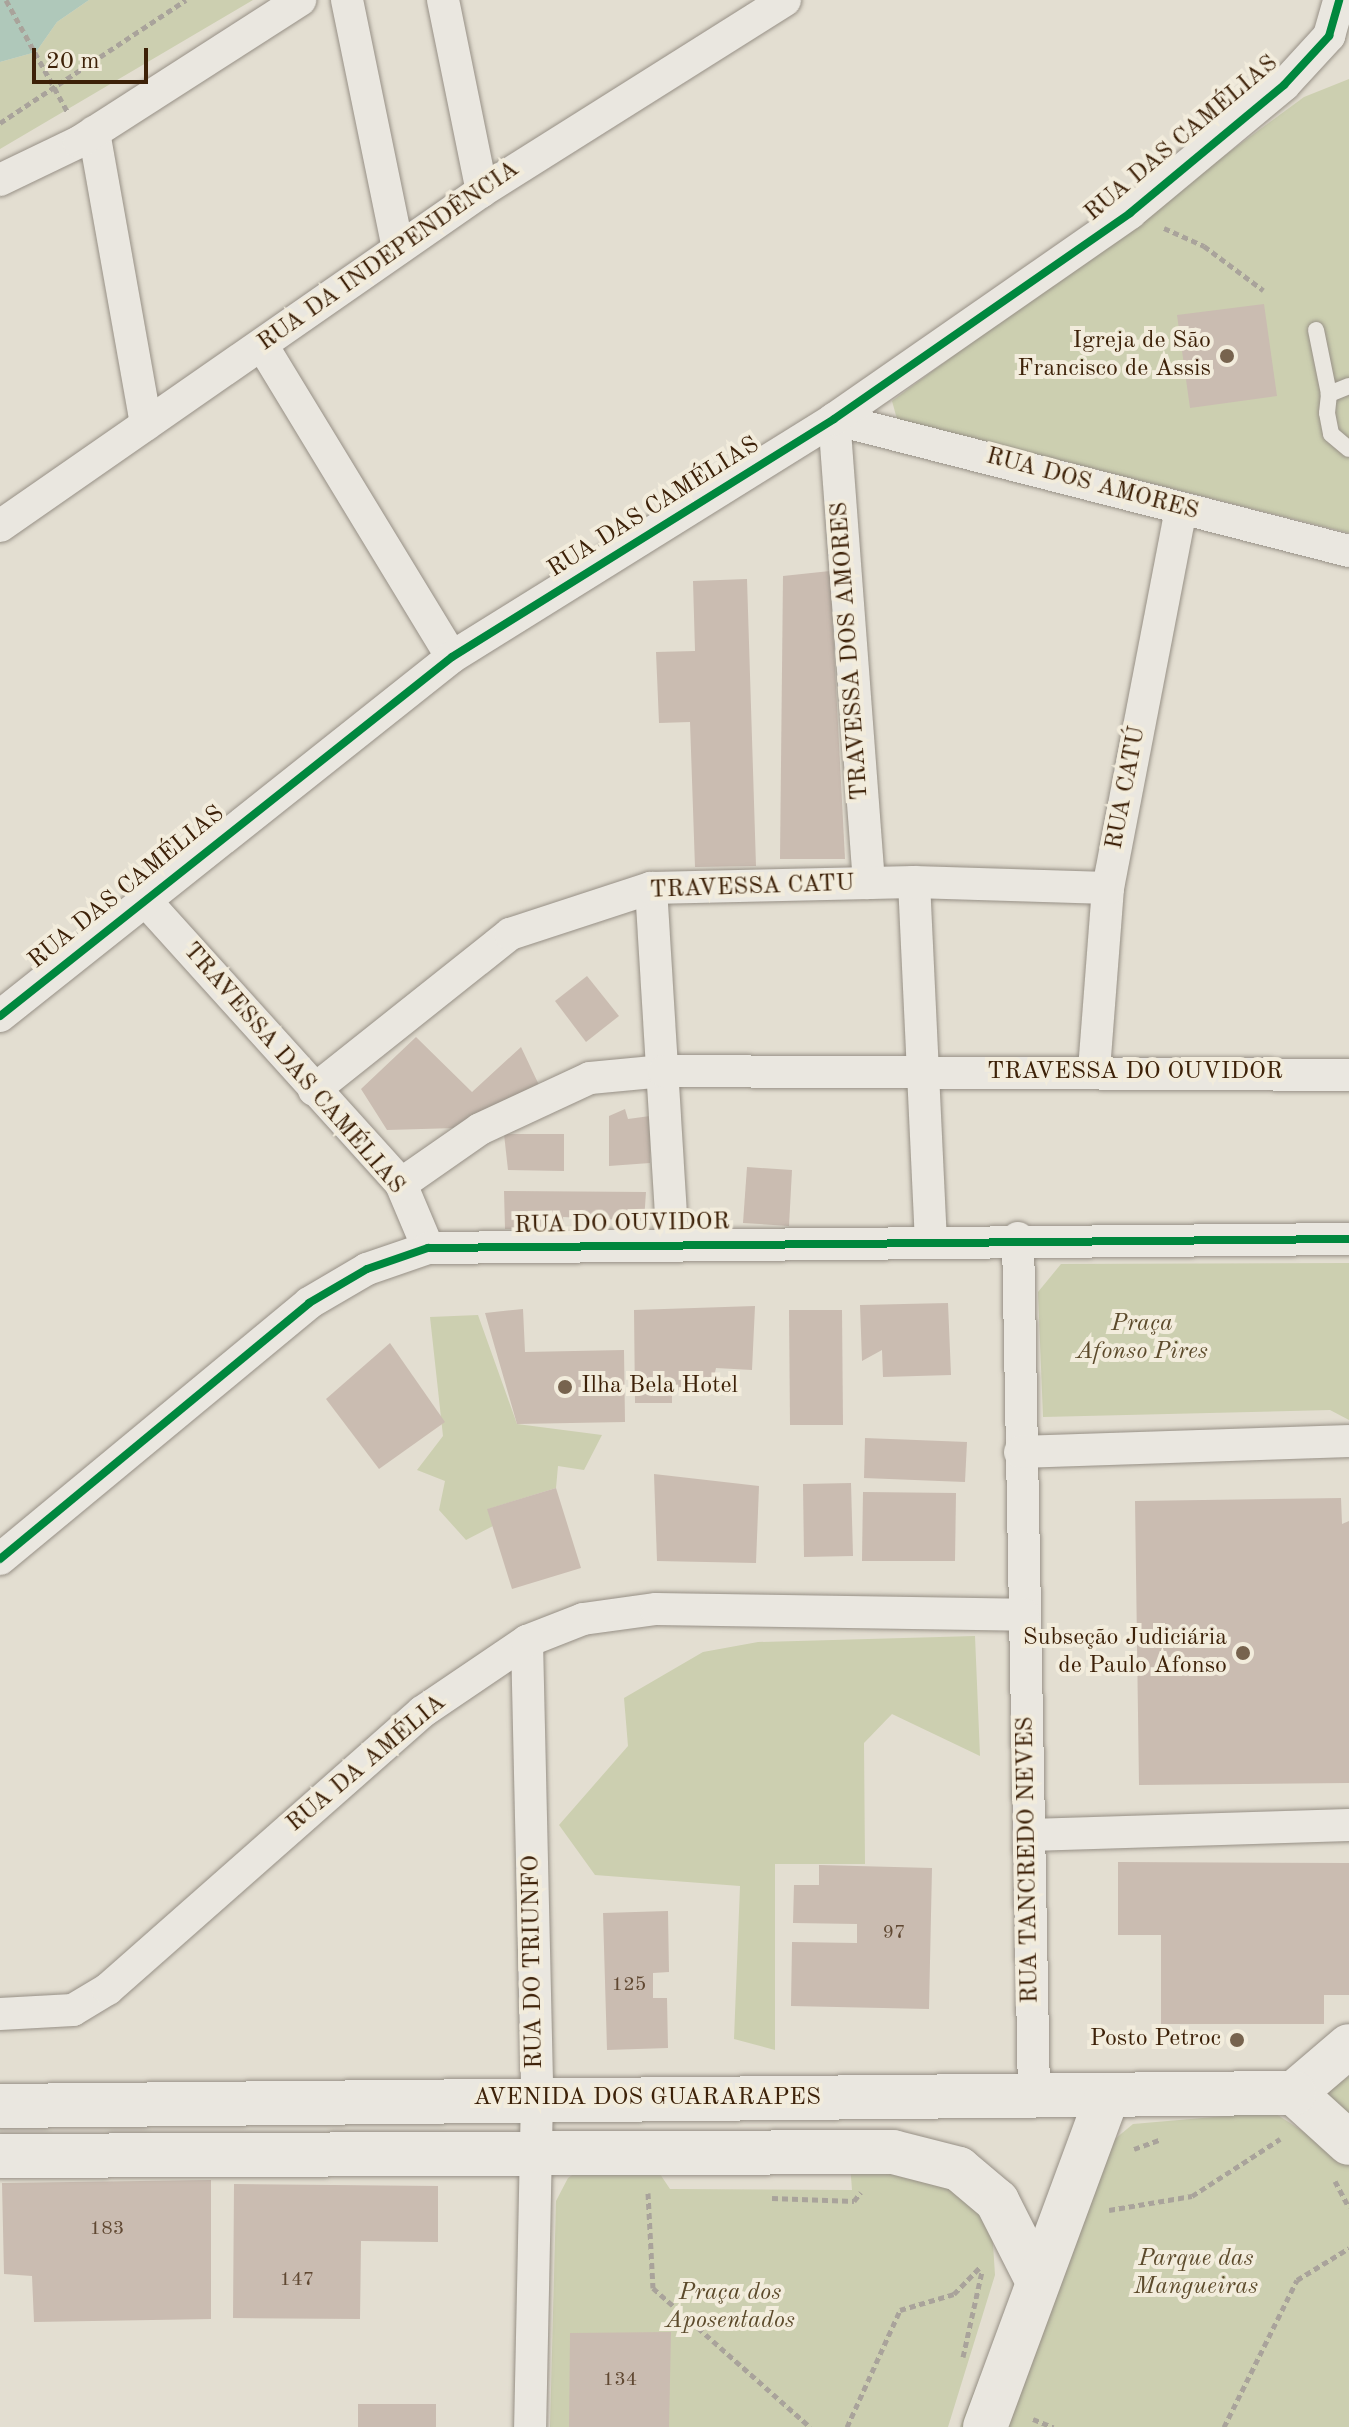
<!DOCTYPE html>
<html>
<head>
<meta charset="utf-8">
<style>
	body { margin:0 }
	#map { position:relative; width:1349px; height:2427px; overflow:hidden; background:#e3ded1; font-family:"Old Standard TT",serif }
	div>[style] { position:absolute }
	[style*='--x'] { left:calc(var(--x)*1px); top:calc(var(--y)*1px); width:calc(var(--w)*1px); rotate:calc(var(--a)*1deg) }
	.green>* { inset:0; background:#cccfb0 }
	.water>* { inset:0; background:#afc8ba }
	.building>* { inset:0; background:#cabcb1 }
	.path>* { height:5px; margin-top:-2.5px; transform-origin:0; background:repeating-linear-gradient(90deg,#a9a39b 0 6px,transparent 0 10px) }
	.roads { filter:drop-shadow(0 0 2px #979086) drop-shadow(0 0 2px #979086) }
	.lane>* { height:16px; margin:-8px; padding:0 8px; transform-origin:8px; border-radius:8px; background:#eae7e0 }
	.street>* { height:32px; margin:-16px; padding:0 16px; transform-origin:16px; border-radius:16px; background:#eae7e0 }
	.secondary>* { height:44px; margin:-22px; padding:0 22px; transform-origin:22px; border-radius:22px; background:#eae7e0 }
	.cycleway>* { height:8px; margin:-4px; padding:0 4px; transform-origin:4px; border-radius:4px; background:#00873e }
	.dots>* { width:22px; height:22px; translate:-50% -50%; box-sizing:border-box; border:4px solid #f2ecdc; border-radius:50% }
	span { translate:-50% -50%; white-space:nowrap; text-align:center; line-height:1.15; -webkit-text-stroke:8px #f2ecdc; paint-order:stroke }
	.number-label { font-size:20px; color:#604832 }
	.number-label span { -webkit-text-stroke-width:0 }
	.street-label { font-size:24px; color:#3d2108 }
	.poi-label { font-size:24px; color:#3d2108 }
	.right { translate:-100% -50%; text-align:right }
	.left { translate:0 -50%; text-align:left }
	.park-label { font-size:24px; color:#5c4a2b; font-style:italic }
	.scale { position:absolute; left:32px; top:48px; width:116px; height:36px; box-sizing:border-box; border:4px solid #3d2108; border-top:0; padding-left:10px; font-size:24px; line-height:28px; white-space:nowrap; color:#3d2108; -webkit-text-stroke:6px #f2ecdc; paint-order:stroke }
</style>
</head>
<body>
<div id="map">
	<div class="green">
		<div style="clip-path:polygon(89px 0,253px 0,0 149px,0 62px,36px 52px,57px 22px)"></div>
		<div style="clip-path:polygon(1349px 79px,1349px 533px,897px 419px,892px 401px,1304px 97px)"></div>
		<div style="clip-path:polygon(1349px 1263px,1349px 1420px,1330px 1410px,1043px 1417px,1038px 1292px,1061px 1264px)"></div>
		<div style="clip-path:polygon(478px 1315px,517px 1424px,602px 1435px,584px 1470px,558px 1466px,556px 1488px,488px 1509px,493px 1526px,466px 1540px,439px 1510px,445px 1481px,417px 1470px,443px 1436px,430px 1317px)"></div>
		<div style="clip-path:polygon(975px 1636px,980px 1756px,892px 1714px,864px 1743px,865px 1864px,775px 1864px,775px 2050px,734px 2039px,740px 1886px,595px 1875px,559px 1825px,628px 1746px,624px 1698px,703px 1652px,758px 1642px)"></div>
		<div style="clip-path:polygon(1349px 2076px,1349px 2131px,1320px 2098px)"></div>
		<div style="clip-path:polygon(1273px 2112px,1349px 2161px,1349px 2427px,960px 2427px,1046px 2210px,1098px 2153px,1133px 2124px)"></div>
		<div style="clip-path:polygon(652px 2162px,670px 2189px,852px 2190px,850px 2163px,950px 2177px,992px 2228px,995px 2275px,948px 2427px,550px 2427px,556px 2201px,568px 2178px,589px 2163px)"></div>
	</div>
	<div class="water">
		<div style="clip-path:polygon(0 0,89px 0,57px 22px,36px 52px,0 62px)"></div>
	</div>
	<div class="building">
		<div style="clip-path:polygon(1264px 304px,1277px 396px,1190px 408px,1177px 315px)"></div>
		<div style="clip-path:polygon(830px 571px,845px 859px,780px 859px,783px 576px)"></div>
		<div style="clip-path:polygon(747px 579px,756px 866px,695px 867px,690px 722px,659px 723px,656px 652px,695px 651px,693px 581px)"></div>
		<div style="clip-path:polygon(587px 976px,619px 1016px,586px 1042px,555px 1001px)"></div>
		<div style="clip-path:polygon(416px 1037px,472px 1092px,521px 1047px,539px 1085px,456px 1128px,387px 1130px,361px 1089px)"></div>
		<div style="clip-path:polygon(625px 1109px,628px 1119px,650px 1116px,650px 1163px,609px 1166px,609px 1116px)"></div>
		<div style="clip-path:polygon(504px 1134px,564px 1134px,564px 1171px,508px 1170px)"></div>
		<div style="clip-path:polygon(747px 1167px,792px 1170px,789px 1226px,743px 1223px)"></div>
		<div style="clip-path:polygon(504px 1191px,646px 1192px,644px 1221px,563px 1217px,564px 1230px,505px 1229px)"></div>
		<div style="clip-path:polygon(948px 1303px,951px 1375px,883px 1377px,882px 1350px,862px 1361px,860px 1305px)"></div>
		<div style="clip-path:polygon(755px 1306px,752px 1370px,716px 1368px,711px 1391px,672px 1390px,672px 1403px,635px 1403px,634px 1310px)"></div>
		<div style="clip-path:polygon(523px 1309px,525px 1352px,624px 1350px,625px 1422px,517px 1424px,485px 1313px)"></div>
		<div style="clip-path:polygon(789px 1310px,842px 1310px,843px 1425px,790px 1425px)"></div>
		<div style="clip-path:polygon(390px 1343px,445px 1422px,379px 1469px,326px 1399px)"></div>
		<div style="clip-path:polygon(865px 1438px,967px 1442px,965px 1482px,864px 1478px)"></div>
		<div style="clip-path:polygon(654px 1474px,759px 1486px,756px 1563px,657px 1561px)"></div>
		<div style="clip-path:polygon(851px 1483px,853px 1556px,804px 1557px,803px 1484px)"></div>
		<div style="clip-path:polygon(556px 1488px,581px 1568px,512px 1589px,487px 1509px)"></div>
		<div style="clip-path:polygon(863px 1492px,956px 1493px,955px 1561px,862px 1561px)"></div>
		<div style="clip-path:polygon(1341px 1498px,1342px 1524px,1349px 1521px,1349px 1783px,1139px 1785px,1135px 1501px)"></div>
		<div style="clip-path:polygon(1118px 1862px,1349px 1863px,1349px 1995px,1324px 1995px,1324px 2024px,1161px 2024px,1161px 1935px,1118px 1935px)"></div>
		<div style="clip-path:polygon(819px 1865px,932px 1868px,929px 2009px,791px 2006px,792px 1942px,857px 1943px,857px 1924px,793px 1923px,794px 1885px,819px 1885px)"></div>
		<div style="clip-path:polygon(668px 1911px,669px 1972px,653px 1973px,653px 1998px,667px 1998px,668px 2048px,607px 2050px,603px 1913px)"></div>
		<div style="clip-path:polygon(211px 2180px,211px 2319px,34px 2322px,32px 2276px,4px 2274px,2px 2183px)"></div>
		<div style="clip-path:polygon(234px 2184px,438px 2186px,438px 2242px,361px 2241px,360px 2319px,233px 2318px)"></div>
		<div style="clip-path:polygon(671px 2332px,669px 2427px,569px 2427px,570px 2333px)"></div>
		<div style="clip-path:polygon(358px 2404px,436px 2404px,436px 2427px,358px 2427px)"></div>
	</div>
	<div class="path">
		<div style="--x:6;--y:0;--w:127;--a:61.2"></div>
		<div style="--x:0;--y:123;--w:223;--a:-33.5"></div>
		<div style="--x:1164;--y:228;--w:44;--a:24.2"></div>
		<div style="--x:1204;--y:246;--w:74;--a:36.7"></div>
		<div style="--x:1134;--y:2149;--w:29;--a:-20"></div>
		<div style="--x:1335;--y:2181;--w:30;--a:62"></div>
		<div style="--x:648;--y:2193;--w:95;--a:87"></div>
		<div style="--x:653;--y:2288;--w:210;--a:41.5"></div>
		<div style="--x:772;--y:2198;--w:82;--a:2.1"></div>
		<div style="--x:854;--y:2201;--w:11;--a:-52"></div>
		<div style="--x:1109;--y:2210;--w:84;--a:-9.6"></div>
		<div style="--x:1192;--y:2196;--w:105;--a:-32.9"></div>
		<div style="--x:963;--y:2357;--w:88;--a:-77.5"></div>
		<div style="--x:1033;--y:2419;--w:22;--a:22"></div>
		<div style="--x:847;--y:2427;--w:128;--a:-65.6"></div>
		<div style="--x:900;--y:2310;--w:56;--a:-16.5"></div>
		<div style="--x:954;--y:2294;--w:40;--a:-46"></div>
		<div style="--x:1224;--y:2427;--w:164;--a:-63.6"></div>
		<div style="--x:1297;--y:2280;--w:61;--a:-31.6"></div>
	</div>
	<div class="roads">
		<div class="lane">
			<div style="--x:1316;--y:330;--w:65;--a:78.5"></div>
			<div style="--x:1349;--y:386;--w:22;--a:158"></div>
			<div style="--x:1329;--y:394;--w:19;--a:96"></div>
			<div style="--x:1327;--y:413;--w:21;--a:79"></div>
			<div style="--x:1331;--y:434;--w:23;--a:40"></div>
		</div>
		<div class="street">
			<div style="--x:347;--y:0;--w:254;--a:78.4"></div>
			<div style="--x:443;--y:0;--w:195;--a:78.5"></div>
			<div style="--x:94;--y:132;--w:297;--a:79.9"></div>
			<div style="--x:0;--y:180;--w:88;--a:-25.7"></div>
			<div style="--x:79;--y:142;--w:263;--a:-32.7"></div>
			<div style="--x:262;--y:345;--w:365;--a:58.7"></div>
			<div style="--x:0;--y:526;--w:587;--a:-34.8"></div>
			<div style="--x:482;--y:191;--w:358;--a:-32.2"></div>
			<div style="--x:914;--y:882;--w:357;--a:87.3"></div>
			<div style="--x:869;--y:883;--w:465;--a:-94.3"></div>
			<div style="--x:834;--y:419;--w:532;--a:14.38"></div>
			<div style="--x:651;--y:888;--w:358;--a:86.5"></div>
			<div style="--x:143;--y:898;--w:385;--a:47.9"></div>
			<div style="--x:401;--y:1184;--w:69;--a:67.1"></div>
			<div style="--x:0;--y:1016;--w:577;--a:-38.46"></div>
			<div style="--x:452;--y:657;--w:450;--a:-31.9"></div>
			<div style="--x:834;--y:419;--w:361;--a:-34.8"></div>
			<div style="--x:1130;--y:213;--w:200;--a:-39.7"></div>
			<div style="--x:1284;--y:85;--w:67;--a:-47.4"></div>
			<div style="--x:1329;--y:36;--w:37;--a:-74"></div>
			<div style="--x:1094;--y:1070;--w:183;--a:-85.6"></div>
			<div style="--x:1108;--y:888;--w:386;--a:-79.1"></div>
			<div style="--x:314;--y:1090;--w:251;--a:-38.5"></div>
			<div style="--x:510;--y:934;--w:148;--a:-18.1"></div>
			<div style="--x:651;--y:888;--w:263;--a:-1.3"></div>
			<div style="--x:914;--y:882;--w:194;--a:1.8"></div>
			<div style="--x:401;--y:1184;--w:96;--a:-34.8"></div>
			<div style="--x:480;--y:1129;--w:121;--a:-24.9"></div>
			<div style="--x:590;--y:1078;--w:74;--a:-5.4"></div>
			<div style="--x:664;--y:1071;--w:685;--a:0.33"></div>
			<div style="--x:1018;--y:1238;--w:859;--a:88.93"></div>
			<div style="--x:1020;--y:1452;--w:329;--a:-1.9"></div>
			<div style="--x:0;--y:1559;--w:401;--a:-39.6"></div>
			<div style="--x:309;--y:1303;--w:67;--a:-30.4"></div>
			<div style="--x:367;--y:1269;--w:65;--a:-19"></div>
			<div style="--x:428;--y:1248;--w:921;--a:-0.56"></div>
			<div style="--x:527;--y:1641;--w:457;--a:88.7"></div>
			<div style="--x:537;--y:2098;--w:329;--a:91.2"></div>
			<div style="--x:1030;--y:1835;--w:319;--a:-1.8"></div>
			<div style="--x:0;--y:2014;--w:73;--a:-3.1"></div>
			<div style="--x:73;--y:2010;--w:41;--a:-31"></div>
			<div style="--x:108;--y:1989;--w:419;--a:-41.4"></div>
			<div style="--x:422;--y:1712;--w:127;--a:-34.1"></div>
			<div style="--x:527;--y:1641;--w:60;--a:-21.4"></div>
			<div style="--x:583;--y:1619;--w:74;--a:-7.8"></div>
			<div style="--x:656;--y:1609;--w:368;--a:0.9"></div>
		</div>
		<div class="secondary">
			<div style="--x:1294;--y:2093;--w:74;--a:42.3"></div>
			<div style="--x:1294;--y:2093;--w:72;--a:-40.5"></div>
			<div style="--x:0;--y:2106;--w:1294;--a:-0.58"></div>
			<div style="--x:0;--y:2156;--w:893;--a:-0.26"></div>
			<div style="--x:893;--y:2152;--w:68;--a:14.4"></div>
			<div style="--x:959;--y:2169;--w:50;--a:40.1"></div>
			<div style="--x:997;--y:2201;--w:86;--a:63.1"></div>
			<div style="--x:985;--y:2427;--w:352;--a:-69.7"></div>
		</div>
	</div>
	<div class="cycleway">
		<div style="--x:0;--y:1016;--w:577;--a:-38.46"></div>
		<div style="--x:452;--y:657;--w:450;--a:-31.9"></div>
		<div style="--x:834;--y:419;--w:361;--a:-34.8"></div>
		<div style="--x:1130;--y:213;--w:200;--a:-39.7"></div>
		<div style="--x:1284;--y:85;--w:67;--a:-47.4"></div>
		<div style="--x:1329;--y:36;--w:37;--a:-74"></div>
		<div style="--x:0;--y:1559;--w:401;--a:-39.6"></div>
		<div style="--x:309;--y:1303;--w:67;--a:-30.4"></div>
		<div style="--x:367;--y:1269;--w:65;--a:-19"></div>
		<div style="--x:428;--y:1248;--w:921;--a:-0.56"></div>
	</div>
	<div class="dots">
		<div style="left:1227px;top:356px;background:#77634e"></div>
		<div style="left:565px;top:1387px;background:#77634e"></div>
		<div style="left:1243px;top:1653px;background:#77634e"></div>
		<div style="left:1237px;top:2040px;background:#77634e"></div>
	</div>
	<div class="number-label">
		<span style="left:894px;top:1933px">97</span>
		<span style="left:629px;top:1985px">125</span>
		<span style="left:107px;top:2229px">183</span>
		<span style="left:297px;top:2280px">147</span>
		<span style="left:620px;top:2380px">134</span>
	</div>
	<div class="street-label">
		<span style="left:1182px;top:139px;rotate:-40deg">RUA DAS CAMÉLIAS</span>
		<span style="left:389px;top:257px;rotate:-35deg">RUA DA INDEPENDÊNCIA</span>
		<span style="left:1092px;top:485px;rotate:15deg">RUA DOS AMORES</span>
		<span style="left:654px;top:508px;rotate:-32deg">RUA DAS CAMÉLIAS</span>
		<span style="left:851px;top:651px;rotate:-94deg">TRAVESSA DOS AMORES</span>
		<span style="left:1127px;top:788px;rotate:-79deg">RUA CATÚ</span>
		<span style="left:127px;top:888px;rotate:-39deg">RUA DAS CAMÉLIAS</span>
		<span style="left:752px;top:888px;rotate:-2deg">TRAVESSA CATU</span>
		<span style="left:293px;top:1069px;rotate:49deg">TRAVESSA DAS CAMÉLIAS</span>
		<span style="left:1135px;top:1073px">TRAVESSA DO OUVIDOR</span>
		<span style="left:622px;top:1225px;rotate:-1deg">RUA DO OUVIDOR</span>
		<span style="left:367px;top:1764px;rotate:-40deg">RUA DA AMÉLIA</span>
		<span style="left:1029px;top:1860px;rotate:-91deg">RUA TANCREDO NEVES</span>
		<span style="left:534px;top:1962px;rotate:-91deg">RUA DO TRIUNFO</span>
		<span style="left:647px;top:2099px">AVENIDA DOS GUARARAPES</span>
	</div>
	<div class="poi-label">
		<span class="right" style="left:1211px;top:356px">Igreja de São<br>Francisco de Assis</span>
		<span class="left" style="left:581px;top:1387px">Ilha Bela Hotel</span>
		<span class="right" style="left:1227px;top:1653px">Subseção Judiciária<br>de Paulo Afonso</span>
		<span class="right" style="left:1221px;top:2040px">Posto Petroc</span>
	</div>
	<div class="park-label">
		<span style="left:1142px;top:1339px">Praça<br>Afonso Pires</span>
		<span style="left:1196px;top:2274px">Parque das<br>Mangueiras</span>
		<span style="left:730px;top:2308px">Praça dos<br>Aposentados</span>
	</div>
	<div class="scale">20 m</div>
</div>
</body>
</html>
